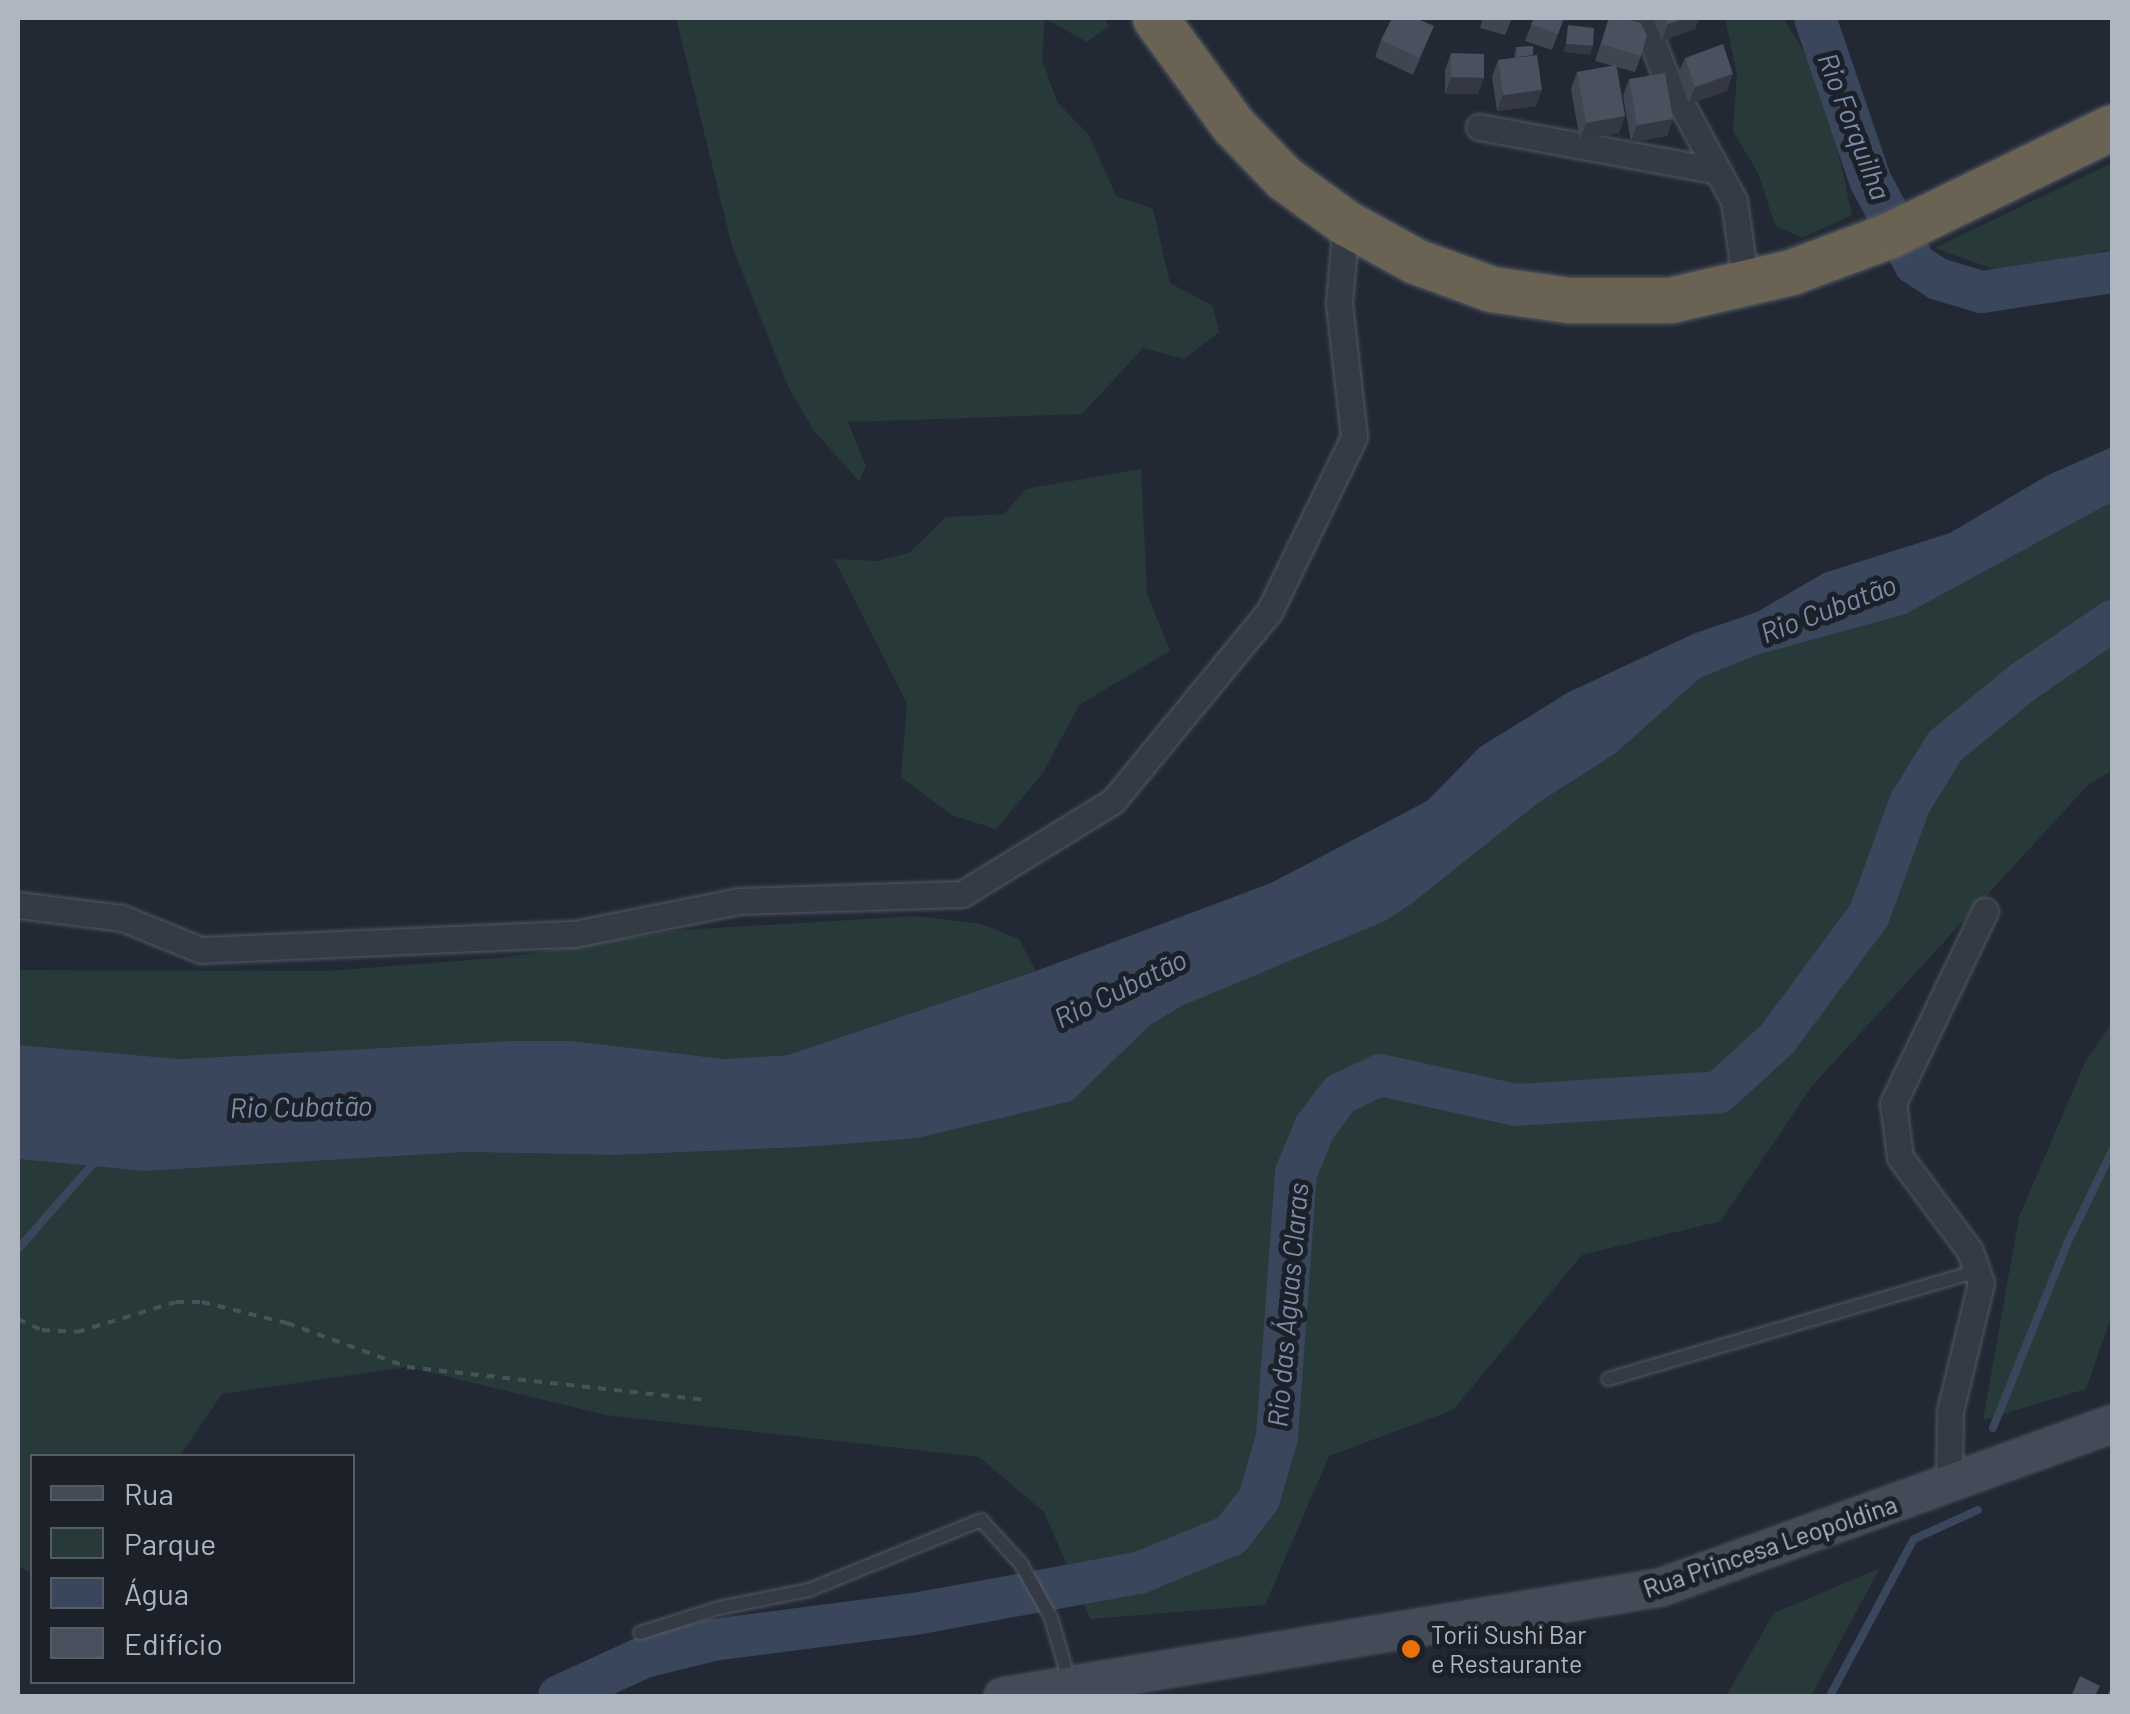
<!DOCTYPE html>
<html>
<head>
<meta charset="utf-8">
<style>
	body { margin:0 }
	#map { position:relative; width:2130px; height:1714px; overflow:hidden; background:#222934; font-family:Barlow,sans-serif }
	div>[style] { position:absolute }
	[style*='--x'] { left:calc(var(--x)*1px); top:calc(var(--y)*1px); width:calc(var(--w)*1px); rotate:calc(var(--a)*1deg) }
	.green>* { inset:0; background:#283939 }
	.water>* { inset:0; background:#39465c }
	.stream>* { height:8px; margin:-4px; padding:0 4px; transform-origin:4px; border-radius:4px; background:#39465c }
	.river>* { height:42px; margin:-21px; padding:0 21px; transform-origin:21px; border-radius:21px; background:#39465c }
	.path>* { height:4px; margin-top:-2px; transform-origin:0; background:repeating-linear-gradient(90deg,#455457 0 8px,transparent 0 16px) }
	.roads { filter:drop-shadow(0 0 2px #535963) drop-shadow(0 0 2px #535963) }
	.lane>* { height:12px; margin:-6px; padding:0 6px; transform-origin:6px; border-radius:6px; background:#353b45 }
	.street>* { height:25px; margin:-12.5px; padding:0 12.5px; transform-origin:12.5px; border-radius:12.5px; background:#353b45 }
	.secondary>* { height:35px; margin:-17.5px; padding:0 17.5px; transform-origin:17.5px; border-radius:17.5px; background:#444a57 }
	.highway>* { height:45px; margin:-22.5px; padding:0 22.5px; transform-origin:22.5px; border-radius:22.5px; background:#6a6253 }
	.wall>* { inset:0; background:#3f4551 }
	.shaded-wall>* { inset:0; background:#333842 }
	.building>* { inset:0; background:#49505e }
	.dots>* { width:28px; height:28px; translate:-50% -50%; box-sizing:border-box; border:5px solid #1b2029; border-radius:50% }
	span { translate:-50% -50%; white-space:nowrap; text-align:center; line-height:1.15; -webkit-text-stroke:10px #1b2029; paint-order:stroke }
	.street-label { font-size:25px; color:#afb6c2 }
	.poi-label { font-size:25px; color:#afb6c2 }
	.left { translate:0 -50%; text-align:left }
	.water-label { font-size:28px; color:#7b8ca7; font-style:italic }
	.frame { position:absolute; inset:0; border:20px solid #afb6c2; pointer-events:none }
	.legend { position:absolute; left:30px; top:1454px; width:325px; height:230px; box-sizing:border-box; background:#1b2029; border:2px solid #565c66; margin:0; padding:12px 18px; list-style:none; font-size:30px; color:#afb6c2 }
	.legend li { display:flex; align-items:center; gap:20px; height:50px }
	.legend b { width:50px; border:2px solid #565c66 }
</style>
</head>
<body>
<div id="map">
	<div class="green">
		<div style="clip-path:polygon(676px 18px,1104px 18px,1109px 26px,1087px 42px,1045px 19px,1042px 59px,1057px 102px,1089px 135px,1116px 196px,1153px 209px,1170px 283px,1213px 306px,1219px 332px,1184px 359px,1143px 348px,1082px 414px,848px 422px,866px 466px,859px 481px,814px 431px,787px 384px,732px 246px)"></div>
		<div style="clip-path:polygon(1725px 18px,1783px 18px,1823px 82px,1852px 215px,1802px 238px,1775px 225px,1758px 173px,1733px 131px,1737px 73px)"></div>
		<div style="clip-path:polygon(2112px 163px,2112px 249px,2008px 274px,1934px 248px)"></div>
		<div style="clip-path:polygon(1141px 469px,1147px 594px,1170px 651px,1079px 705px,1043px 773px,996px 829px,951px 815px,901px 777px,907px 704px,834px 559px,877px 561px,909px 553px,946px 517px,1004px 514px,1026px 489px)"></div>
		<div style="clip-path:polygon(2112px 502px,2112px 770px,2087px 786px,1811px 1087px,1721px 1221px,1582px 1255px,1453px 1410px,1329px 1456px,1265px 1605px,1090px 1619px,1044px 1512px,979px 1457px,606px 1415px,407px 1367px,222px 1394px,180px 1456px,32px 1456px,32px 1573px,18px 1566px,18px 1159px,144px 1171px,466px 1152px,614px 1155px,806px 1147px,917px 1137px,1072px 1101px,1150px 1025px,1538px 803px,1616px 753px,1700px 678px,1757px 655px,1906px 614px)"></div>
		<div style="clip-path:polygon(916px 916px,981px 924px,1019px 939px,1036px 971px,788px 1055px,724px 1059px,573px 1041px,509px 1041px,181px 1059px,18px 1045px,18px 970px,328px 971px,508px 957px,680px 930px)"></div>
		<div style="clip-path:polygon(2112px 1023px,2112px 1315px,2086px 1389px,1983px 1420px,2019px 1217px,2085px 1062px)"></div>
		<div style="clip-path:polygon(1880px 1568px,1811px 1696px,1726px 1696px,1774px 1613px)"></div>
	</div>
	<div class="water">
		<div style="clip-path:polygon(2112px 447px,2112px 502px,1906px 614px,1757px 655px,1700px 678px,1616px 753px,1538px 803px,1411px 904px,1385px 921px,1184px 1005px,1150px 1025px,1072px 1101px,917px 1138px,806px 1147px,614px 1155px,466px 1152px,144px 1171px,18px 1159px,18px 1045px,181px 1059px,509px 1041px,573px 1041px,724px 1059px,788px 1055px,1036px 971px,1271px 883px,1427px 801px,1480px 747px,1567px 693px,1693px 634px,1757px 612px,1824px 573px,1950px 533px,2048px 475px)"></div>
	</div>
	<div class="stream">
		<div style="--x:18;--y:1249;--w:120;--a:-48.7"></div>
		<div style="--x:1993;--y:1428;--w:196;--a:-68.1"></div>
		<div style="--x:2066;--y:1246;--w:106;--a:-64.2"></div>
		<div style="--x:1830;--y:1696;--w:178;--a:-61.9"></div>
		<div style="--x:1914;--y:1539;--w:70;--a:-24.4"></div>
	</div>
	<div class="river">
		<div style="--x:1815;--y:18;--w:171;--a:71.2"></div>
		<div style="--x:1870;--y:180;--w:95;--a:61.8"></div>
		<div style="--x:1915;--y:264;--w:27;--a:33"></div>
		<div style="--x:1938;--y:279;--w:46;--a:16.5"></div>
		<div style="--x:1982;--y:292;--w:132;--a:-8.7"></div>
		<div style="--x:559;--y:1696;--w:94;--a:-24.6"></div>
		<div style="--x:644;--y:1657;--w:71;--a:-13.8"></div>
		<div style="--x:713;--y:1640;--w:209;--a:-7.4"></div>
		<div style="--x:920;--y:1613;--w:223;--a:-10.4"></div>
		<div style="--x:1139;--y:1573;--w:100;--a:-22.4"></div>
		<div style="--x:1231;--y:1535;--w:46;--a:-52.1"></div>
		<div style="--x:1259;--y:1499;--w:65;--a:-73.8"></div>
		<div style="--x:1277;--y:1437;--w:265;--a:-85.9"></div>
		<div style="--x:1296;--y:1173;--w:50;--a:-67.6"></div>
		<div style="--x:1315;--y:1127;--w:41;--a:-52.9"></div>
		<div style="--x:1340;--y:1094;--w:44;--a:-25.4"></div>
		<div style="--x:1380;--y:1075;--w:138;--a:12.5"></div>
		<div style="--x:1515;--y:1105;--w:204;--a:-3.6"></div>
		<div style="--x:1719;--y:1092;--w:79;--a:-42.4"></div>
		<div style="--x:1777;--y:1039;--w:154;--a:-53.4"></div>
		<div style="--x:1869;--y:915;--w:119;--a:-69.9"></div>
		<div style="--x:1910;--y:803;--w:67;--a:-58.4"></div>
		<div style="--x:1945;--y:746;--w:101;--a:-39.4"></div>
		<div style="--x:2023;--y:682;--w:108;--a:-34.4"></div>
	</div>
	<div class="path">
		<div style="--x:18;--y:1319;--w:26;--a:25"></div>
		<div style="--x:42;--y:1330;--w:35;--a:3"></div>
		<div style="--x:77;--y:1332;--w:103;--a:-16.9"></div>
		<div style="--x:176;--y:1302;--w:26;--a:0"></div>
		<div style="--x:202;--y:1302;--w:88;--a:13.9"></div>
		<div style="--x:287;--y:1323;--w:128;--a:20.1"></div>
		<div style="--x:407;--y:1367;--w:301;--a:6.3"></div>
	</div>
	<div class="roads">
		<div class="lane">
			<div style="--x:1608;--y:1379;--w:385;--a:-16.3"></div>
			<div style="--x:640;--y:1633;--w:83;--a:-17.6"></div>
			<div style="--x:719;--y:1608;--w:92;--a:-11.3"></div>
			<div style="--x:809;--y:1590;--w:186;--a:-22.1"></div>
			<div style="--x:981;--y:1520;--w:59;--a:47.7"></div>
			<div style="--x:1021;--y:1564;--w:62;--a:60.9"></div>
			<div style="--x:1051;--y:1618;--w:65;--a:73.8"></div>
		</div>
		<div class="street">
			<div style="--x:1644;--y:18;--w:55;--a:69.9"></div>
			<div style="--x:1663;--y:70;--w:149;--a:61.5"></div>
			<div style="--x:1734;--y:201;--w:84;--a:81.8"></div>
			<div style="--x:1479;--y:127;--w:243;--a:10.4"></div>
			<div style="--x:18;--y:905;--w:105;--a:7.1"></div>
			<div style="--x:122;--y:918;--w:85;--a:22.1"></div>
			<div style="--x:201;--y:950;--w:373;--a:-2.5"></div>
			<div style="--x:574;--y:934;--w:168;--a:-11.3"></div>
			<div style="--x:739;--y:901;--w:223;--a:-1.8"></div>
			<div style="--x:962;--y:894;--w:177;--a:-31.6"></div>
			<div style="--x:1113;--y:801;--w:245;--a:-50.5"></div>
			<div style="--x:1269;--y:612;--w:195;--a:-64.1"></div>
			<div style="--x:1354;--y:437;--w:135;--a:-96.4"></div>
			<div style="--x:1339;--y:303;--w:80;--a:-85"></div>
			<div style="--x:1949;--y:1482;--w:71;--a:-89.2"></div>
			<div style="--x:1950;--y:1411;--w:132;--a:-76.4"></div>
			<div style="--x:1981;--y:1283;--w:34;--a:-109"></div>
			<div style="--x:1970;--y:1251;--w:117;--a:-126.7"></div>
			<div style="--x:1900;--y:1157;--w:54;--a:-97.4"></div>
			<div style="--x:1893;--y:1103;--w:213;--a:-64.4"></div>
		</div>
		<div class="secondary">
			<div style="--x:1002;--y:1696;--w:667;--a:-9.41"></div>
			<div style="--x:1660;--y:1587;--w:481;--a:-19.9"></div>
		</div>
		<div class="highway">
			<div style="--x:1155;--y:18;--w:132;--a:53.9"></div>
			<div style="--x:1233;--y:125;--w:74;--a:46.1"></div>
			<div style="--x:1284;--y:178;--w:77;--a:36"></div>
			<div style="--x:1346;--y:223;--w:79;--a:28.8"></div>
			<div style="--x:1415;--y:261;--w:81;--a:20.2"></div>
			<div style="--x:1491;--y:289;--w:78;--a:8.1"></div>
			<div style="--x:1568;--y:300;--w:102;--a:0"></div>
			<div style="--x:1670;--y:300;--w:124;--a:-13"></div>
			<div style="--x:1791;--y:272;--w:106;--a:-20.5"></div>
			<div style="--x:1890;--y:235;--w:247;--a:-25.9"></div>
		</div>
	</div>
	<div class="wall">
		<div style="clip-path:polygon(1483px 18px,1512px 18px,1505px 35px,1480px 28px)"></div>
		<div style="clip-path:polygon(1534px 18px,1564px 18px,1552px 50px,1525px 41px)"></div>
		<div style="clip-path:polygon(1609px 18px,1641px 56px,1635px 72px,1617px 67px,1625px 116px,1619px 133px,1580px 140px,1571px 89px,1577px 72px,1613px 66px,1595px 61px)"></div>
		<div style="clip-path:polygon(1653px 18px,1699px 18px,1695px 29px,1662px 41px)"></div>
		<div style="clip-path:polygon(1434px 26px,1413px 75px,1375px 57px,1381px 40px)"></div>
		<div style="clip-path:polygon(1516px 47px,1536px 106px,1497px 111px,1492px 77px,1498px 60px,1514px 58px)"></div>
		<div style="clip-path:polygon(1451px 53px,1478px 94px,1445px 94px,1445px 70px)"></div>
		<div style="clip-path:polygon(1685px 58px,1727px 91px,1689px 104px,1678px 74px)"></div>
		<div style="clip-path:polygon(1629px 79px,1673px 119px,1667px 136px,1631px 142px,1623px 96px)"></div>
	</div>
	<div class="shaded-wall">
		<div style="clip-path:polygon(1687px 18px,1699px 18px,1695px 29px,1662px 41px,1668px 24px)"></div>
		<div style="clip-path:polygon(1566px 44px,1593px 46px,1590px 55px,1563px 52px)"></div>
		<div style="clip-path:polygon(1733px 74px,1727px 91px,1689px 104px,1695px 87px)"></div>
		<div style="clip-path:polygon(1451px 77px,1484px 78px,1478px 94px,1445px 94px)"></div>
		<div style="clip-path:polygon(1542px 90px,1536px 106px,1497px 111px,1503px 95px)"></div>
		<div style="clip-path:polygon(1625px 116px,1619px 133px,1580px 140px,1586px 123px)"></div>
		<div style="clip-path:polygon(1673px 119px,1667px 136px,1631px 142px,1637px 125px)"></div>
	</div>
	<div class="building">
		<div style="clip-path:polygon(1392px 18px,1416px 18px,1434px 26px,1419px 58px,1381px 40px)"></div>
		<div style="clip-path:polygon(1534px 18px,1564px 18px,1558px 34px,1531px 24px)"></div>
		<div style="clip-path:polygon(1609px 18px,1621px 18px,1641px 23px,1647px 36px,1641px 56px,1601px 44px)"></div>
		<div style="clip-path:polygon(1665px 18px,1687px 18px,1668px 24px)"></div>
		<div style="clip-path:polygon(1568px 25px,1594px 28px,1593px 46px,1566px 44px)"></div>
		<div style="clip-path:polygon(1723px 44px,1733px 74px,1695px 87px,1685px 58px)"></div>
		<div style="clip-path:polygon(1533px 46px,1533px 55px,1517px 57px,1516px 47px)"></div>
		<div style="clip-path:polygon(1451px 53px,1484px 54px,1484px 78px,1451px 77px)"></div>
		<div style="clip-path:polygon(1537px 55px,1542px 90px,1503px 95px,1498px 60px)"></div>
		<div style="clip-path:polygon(1616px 65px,1625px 116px,1586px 123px,1577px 72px)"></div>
		<div style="clip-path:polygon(1665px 73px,1673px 119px,1637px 125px,1629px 79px)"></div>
		<div style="clip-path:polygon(2080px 1676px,2100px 1686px,2095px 1696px,2077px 1696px,2072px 1694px)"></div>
		<div style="clip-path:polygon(2112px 1685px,2112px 1696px,2107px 1696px)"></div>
	</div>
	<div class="dots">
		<div style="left:1411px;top:1649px;background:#e8710a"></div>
	</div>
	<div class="street-label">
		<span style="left:1770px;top:1546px;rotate:-19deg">Rua Princesa Leopoldina</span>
	</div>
	<div class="poi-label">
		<span class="left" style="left:1431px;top:1649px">Torii Sushi Bar<br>e Restaurante</span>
	</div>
	<div class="water-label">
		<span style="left:1855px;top:126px;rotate:69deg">Rio Forquilha</span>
		<span style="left:1828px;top:608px;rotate:-21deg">Rio Cubatão</span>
		<span style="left:1120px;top:988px;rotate:-26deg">Rio Cubatão</span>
		<span style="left:301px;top:1106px;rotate:-1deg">Rio Cubatão</span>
		<span style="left:1287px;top:1305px;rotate:-85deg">Rio das Águas Claras</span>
	</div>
	<div class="frame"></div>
	<ul class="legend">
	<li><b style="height:12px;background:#444a57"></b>Rua</li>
	<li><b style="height:28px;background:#283939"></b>Parque</li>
	<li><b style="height:28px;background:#39465c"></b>Água</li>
	<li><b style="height:28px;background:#49505e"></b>Edifício</li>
	</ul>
</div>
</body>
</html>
